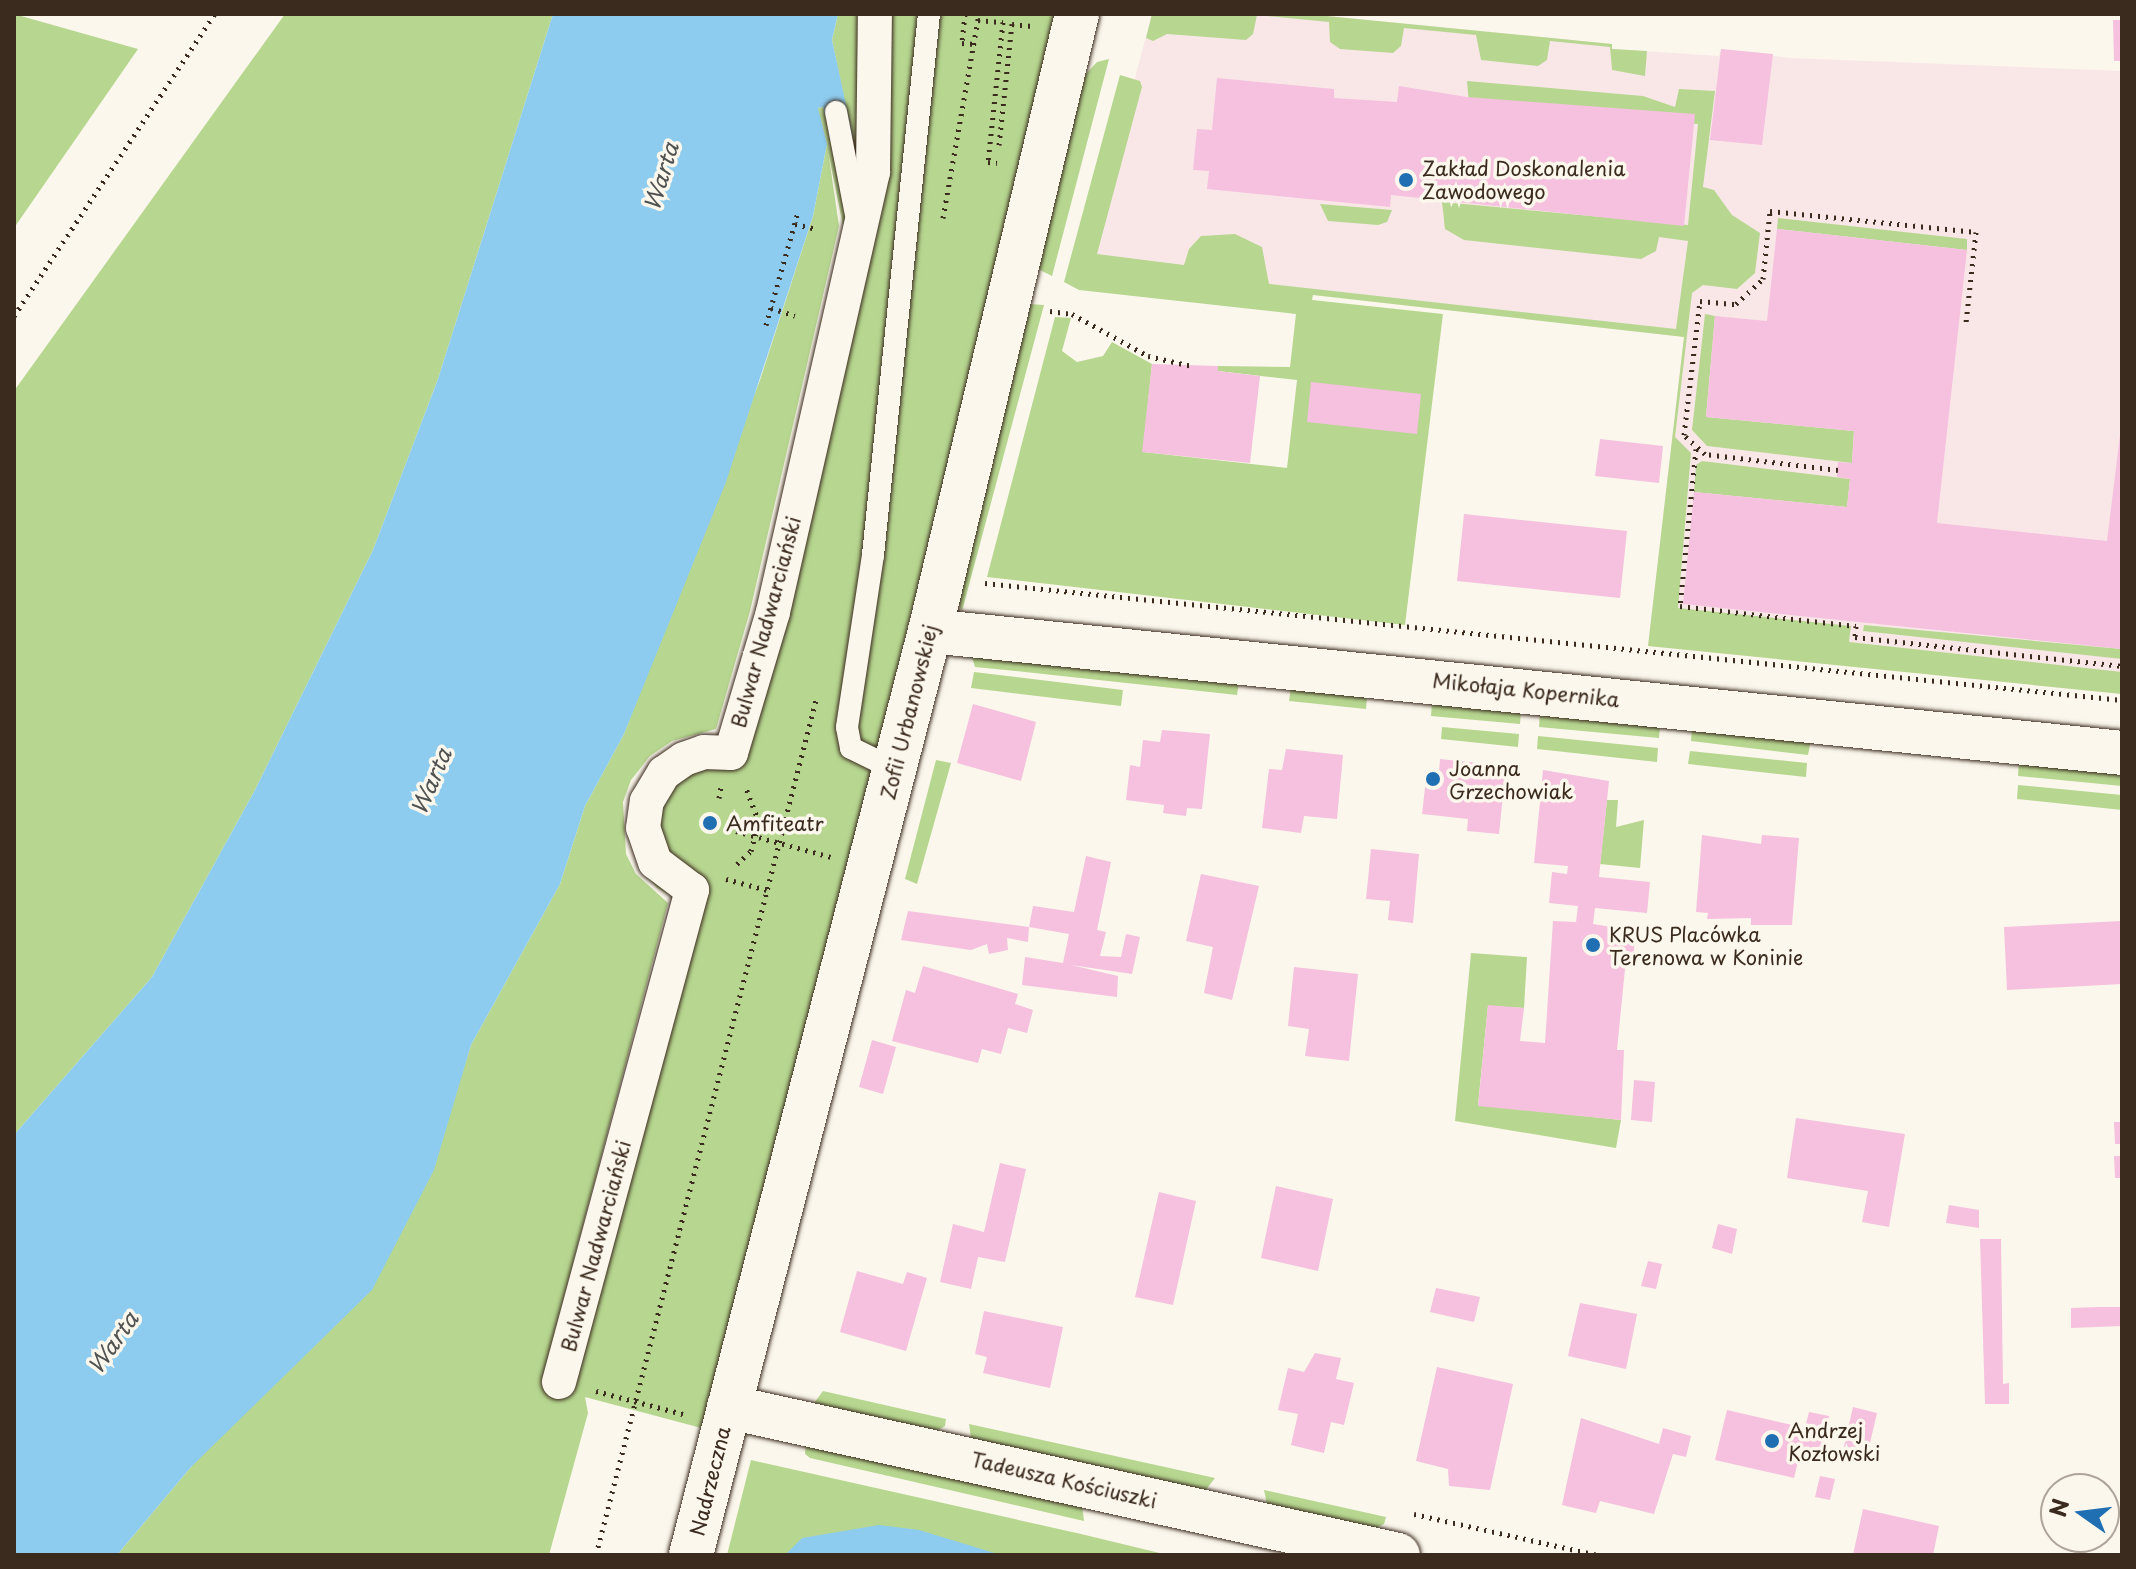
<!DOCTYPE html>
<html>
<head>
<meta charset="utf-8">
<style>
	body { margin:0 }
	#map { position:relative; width:2136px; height:1569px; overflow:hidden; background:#fbf7ec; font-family:"Playpen Sans",sans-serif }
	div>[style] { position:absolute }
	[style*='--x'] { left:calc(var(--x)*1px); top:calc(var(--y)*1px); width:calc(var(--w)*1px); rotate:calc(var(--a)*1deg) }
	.built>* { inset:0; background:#f9e7e8 }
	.green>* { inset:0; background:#b7d790 }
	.water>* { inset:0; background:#8eccef }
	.building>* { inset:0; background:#f5c1de }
	.path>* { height:5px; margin-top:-2.5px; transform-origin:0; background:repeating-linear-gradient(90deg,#3b2a1e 0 2px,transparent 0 8px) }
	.roads { filter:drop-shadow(0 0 2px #3b2a1e) drop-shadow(0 0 2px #3b2a1e) }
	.service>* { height:22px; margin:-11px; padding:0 11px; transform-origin:11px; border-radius:11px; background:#fbf7ec }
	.pedestrian>* { height:34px; margin:-17px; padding:0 17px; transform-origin:17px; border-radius:17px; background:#fbf7ec }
	.minor>* { height:44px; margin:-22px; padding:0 22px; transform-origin:22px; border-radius:22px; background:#fbf7ec }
	.dots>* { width:22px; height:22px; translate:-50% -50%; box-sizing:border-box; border:4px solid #fbf7ec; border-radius:50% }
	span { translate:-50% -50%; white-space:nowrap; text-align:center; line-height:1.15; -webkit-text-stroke:7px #fbf7ec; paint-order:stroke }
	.poi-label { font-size:20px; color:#3b2a1e }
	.left { translate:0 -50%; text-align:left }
	.street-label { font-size:20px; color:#3b2a1e }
	.water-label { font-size:22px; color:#505252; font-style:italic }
	.frame { position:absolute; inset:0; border:16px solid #3b2a1e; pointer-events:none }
	.north { position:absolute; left:2040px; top:1473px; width:80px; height:80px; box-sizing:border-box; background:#fbf7ec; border:2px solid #aea59a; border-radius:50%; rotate:284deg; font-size:22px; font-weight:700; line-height:32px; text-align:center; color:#3b2a1e }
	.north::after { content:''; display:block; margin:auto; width:28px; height:36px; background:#1f6fb2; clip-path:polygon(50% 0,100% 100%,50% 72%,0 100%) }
</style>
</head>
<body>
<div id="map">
	<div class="built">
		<div style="clip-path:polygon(1152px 14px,1306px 14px,1612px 44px,1612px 49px,1719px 56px,1721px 49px,1790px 58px,2122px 71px,2122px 694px,1648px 646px,1684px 337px,1084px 269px)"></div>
	</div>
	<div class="green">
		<div style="clip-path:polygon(14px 14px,138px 49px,14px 228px)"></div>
		<div style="clip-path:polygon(285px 14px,553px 14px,438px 379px,373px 550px,255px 790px,152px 977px,14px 1135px,14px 391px)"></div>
		<div style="clip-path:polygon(evenodd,838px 14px,1063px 14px,705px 1429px,585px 1397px,588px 1413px,549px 1555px,117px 1555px,191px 1467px,458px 1086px,471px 1045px,560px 884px,585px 806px,624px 734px,760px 380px,813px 216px,827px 144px,817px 108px,823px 107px,852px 137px,832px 40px,838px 14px,828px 151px,843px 226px,759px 607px,722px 739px,629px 809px,640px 868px,657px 888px,677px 899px,547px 1386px,541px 1384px,668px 903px,636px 874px,626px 854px,623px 802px,631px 780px,650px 756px,672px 741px,716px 729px,750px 611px,839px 226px,828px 151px)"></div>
		<div style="clip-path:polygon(1152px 14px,1306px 14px,1612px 44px,1612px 49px,1647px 51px,1645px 76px,1612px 70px,1610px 47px,1550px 41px,1547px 60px,1538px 66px,1481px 60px,1476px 35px,1404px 28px,1401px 46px,1393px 53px,1340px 49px,1330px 42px,1329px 22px,1257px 15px,1253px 34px,1246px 40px,1167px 34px,1153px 41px,1146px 38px)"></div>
		<div style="clip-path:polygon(1109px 59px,1052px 276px,1038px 269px,1085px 75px,1097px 62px)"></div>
		<div style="clip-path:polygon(1120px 75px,1140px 81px,1142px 87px,1097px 254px,1184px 265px,1189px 249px,1201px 236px,1235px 234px,1262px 247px,1269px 284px,1676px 329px,1688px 241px,1659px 237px,1656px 251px,1641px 259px,1464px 240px,1445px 229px,1442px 202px,1688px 225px,1698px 124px,1469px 105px,1467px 81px,1643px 96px,1675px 107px,1679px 89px,1715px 91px,1703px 187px,1714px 190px,1732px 215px,1760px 233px,1755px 273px,1737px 289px,1703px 285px,1692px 293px,1675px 437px,1691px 453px,1678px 608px,1851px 626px,1849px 642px,2122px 672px,2122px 694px,1648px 646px,1684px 337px,1313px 295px,1312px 300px,1443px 314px,1405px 625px,987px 577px,1055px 317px,1071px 318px,1062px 351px,1077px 362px,1103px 356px,1112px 342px,1152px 364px,1143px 452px,1287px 468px,1297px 380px,1218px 371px,1218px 366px,1290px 367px,1296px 314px,1079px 290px,1064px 282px)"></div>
		<div style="clip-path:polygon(1320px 204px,1392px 210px,1387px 222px,1378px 225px,1328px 221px)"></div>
		<div style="clip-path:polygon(1778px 218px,1967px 239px,1967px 250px,1777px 229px)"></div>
		<div style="clip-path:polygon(1029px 304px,1044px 305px,962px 611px,956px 599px)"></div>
		<div style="clip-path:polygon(1705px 314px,1715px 316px,1706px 417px,1854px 431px,1852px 463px,1707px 446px,1692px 430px)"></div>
		<div style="clip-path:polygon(1702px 461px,1850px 479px,1847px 507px,1694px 492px,1696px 465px)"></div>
		<div style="clip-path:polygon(1864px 625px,2122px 649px,2122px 659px,1863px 631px)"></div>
		<div style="clip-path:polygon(970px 650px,1239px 681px,1237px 695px,1025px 672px,975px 667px)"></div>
		<div style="clip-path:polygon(974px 672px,1123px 690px,1121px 706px,971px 688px)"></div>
		<div style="clip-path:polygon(1291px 687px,1367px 695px,1366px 709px,1289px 701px)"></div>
		<div style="clip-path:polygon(1432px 702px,1521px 711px,1520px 724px,1431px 716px)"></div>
		<div style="clip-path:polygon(1540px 713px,1660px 725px,1659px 738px,1539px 727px)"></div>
		<div style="clip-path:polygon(1442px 727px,1519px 734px,1518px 747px,1441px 739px)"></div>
		<div style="clip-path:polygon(1692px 728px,1811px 740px,1808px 755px,1691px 741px)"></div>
		<div style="clip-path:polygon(1538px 736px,1658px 748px,1657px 762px,1537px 749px)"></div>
		<div style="clip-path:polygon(1690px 751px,1807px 763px,1806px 777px,1688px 764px)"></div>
		<div style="clip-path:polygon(936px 760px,951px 763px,917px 884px,905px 879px)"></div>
		<div style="clip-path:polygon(2019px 761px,2122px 772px,2122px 786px,2018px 776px)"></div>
		<div style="clip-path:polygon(2018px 785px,2122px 795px,2122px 810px,2017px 799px)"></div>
		<div style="clip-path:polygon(1607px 800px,1618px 800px,1616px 827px,1644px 820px,1640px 868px,1600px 864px)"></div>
		<div style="clip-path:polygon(1471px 953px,1527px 957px,1524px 1008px,1488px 1006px,1478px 1105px,1621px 1120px,1616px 1148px,1455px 1121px)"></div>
		<div style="clip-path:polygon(823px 1391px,946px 1419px,945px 1426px,936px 1431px,814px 1403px)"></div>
		<div style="clip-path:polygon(969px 1424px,1215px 1478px,1205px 1491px,971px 1438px)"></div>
		<div style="clip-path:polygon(806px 1440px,1082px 1505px,1084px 1521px,810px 1458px,805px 1454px)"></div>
		<div style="clip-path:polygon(751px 1460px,1081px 1534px,1168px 1555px,727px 1555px)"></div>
		<div style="clip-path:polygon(1264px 1490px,1386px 1517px,1384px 1524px,1374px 1529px,1267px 1504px)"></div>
	</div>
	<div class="water">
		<div style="clip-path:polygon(553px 14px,838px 14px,832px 40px,853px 137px,832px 143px,823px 107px,818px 108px,827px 144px,813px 216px,726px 482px,624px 734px,585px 806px,560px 884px,471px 1045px,434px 1170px,372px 1290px,191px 1467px,117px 1555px,14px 1555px,14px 1135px,152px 977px,255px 790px,373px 550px,438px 379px)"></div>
		<div style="clip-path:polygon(879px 1525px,919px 1530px,1001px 1555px,785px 1555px,802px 1538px)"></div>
	</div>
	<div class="building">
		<div style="clip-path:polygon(2113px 20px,2122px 20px,2122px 61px,2114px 61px)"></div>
		<div style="clip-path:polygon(1721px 49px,1773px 54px,1762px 145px,1710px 140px)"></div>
		<div style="clip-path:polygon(1217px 78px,1334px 89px,1334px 98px,1397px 102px,1399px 86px,1467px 97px,1695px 114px,1684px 226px,1391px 195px,1390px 207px,1207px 189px,1209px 171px,1193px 170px,1197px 129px,1212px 130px)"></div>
		<div style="clip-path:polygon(1777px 229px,1967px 250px,1937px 523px,2107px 541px,2122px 419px,2122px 649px,1683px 604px,1694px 492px,1847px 507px,1850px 479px,1837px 477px,1838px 462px,1852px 463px,1854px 431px,1706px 417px,1715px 316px,1767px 321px)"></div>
		<div style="clip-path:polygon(1152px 364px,1218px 366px,1218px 371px,1260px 376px,1250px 463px,1142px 452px)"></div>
		<div style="clip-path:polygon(1311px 382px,1421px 394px,1417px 434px,1307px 422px)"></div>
		<div style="clip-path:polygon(1600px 439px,1663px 446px,1659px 483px,1595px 476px)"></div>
		<div style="clip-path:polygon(1464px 514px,1627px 531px,1620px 598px,1457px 581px)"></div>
		<div style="clip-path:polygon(973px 704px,1036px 722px,1021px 781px,957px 763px)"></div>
		<div style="clip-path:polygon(1162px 730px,1210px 734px,1202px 809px,1187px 808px,1186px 816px,1163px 813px,1164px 805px,1126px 800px,1130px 765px,1140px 767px,1143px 740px,1160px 742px)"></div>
		<div style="clip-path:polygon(1286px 749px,1343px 755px,1337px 819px,1304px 816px,1301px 833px,1262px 828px,1269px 769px,1282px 770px)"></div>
		<div style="clip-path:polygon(1440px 759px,1506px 766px,1499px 834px,1467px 831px,1468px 819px,1422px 814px,1427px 771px,1439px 772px)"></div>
		<div style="clip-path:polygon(1543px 770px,1609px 781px,1599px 877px,1650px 882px,1647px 913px,1595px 908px,1593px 924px,1636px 931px,1633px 960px,1626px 959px,1617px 1050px,1624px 1050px,1621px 1120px,1478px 1106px,1488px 1005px,1524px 1008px,1520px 1041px,1545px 1043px,1553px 921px,1576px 922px,1578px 906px,1549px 903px,1552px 872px,1567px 874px,1568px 866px,1534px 863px)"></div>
		<div style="clip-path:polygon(1702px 835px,1761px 844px,1762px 835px,1799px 838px,1792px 925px,1751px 925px,1751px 918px,1707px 919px,1708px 913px,1696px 912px)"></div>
		<div style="clip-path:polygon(1371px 849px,1419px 854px,1413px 923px,1388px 920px,1390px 901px,1366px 899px)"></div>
		<div style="clip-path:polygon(1086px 856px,1111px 862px,1097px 930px,1106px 932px,1100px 956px,1121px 957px,1126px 934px,1140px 937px,1132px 974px,1071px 965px,1118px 976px,1117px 997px,1022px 985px,1025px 957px,1063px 963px,1069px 934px,1029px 927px,1028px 942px,1007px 938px,1008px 950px,989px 954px,987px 944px,971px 950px,901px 940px,908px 911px,1029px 927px,1033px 906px,1074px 912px)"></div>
		<div style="clip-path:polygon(1201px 874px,1259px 886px,1232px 1000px,1204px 993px,1213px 947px,1186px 941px)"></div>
		<div style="clip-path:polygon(2122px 921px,2122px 984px,2007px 990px,2004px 927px)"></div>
		<div style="clip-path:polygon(923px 966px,1018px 994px,1015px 1004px,1033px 1010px,1027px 1033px,1008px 1028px,1001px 1054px,982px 1049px,978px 1063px,892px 1041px,906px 990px,915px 993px)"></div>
		<div style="clip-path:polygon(1294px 967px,1358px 974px,1349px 1061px,1305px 1056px,1309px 1029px,1288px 1026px)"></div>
		<div style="clip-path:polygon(872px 1040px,896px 1047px,883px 1094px,859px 1087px)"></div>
		<div style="clip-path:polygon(1634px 1080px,1655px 1082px,1652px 1122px,1631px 1120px)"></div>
		<div style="clip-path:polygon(1796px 1118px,1905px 1134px,1889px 1227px,1862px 1222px,1868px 1191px,1787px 1178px)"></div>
		<div style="clip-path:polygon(2114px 1122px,2122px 1122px,2122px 1144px,2115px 1144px)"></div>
		<div style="clip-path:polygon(2114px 1156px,2122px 1156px,2122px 1178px,2115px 1178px)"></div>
		<div style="clip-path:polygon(1000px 1163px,1026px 1169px,1005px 1262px,978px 1257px,971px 1289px,940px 1282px,953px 1224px,984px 1232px)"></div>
		<div style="clip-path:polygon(1276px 1186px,1333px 1199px,1318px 1271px,1261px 1258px)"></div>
		<div style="clip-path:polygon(1159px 1192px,1196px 1201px,1173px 1305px,1135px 1297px)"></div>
		<div style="clip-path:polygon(1949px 1205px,1979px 1210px,1979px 1228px,1946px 1223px)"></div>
		<div style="clip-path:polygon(1718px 1224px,1737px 1229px,1732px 1254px,1712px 1248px)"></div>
		<div style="clip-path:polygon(1980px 1239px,2001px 1239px,2003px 1384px,2009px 1383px,2009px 1404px,1985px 1404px)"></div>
		<div style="clip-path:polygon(1648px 1261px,1662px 1264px,1656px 1289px,1641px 1286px)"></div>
		<div style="clip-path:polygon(857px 1271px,903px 1284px,907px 1272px,927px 1278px,906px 1351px,840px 1332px)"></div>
		<div style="clip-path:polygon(1436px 1288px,1480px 1297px,1474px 1322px,1430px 1312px)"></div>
		<div style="clip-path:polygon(1580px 1303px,1637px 1314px,1626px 1369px,1568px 1356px)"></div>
		<div style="clip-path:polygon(2098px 1307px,2122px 1307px,2122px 1326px,2071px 1328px,2071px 1308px)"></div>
		<div style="clip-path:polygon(984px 1311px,1063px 1327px,1050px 1388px,983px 1373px,987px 1357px,975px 1354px)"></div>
		<div style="clip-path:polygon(1315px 1353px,1341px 1358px,1336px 1379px,1354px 1383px,1344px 1425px,1331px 1422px,1324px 1453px,1291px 1445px,1298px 1414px,1278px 1410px,1288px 1368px,1304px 1372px)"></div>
		<div style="clip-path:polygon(1437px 1367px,1513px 1384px,1490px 1490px,1449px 1486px,1448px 1469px,1416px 1461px)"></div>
		<div style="clip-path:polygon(1853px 1407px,1877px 1413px,1866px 1460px,1842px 1455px)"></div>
		<div style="clip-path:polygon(1727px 1410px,1805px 1428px,1809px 1412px,1829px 1416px,1820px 1457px,1800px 1453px,1794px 1478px,1715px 1460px)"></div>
		<div style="clip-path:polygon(1581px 1418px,1659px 1444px,1663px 1428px,1691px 1436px,1686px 1457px,1673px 1454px,1654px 1514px,1600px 1501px,1596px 1513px,1562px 1505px)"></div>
		<div style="clip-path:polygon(1820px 1476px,1835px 1479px,1830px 1500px,1815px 1497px)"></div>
		<div style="clip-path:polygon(1863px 1509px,1939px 1526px,1933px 1555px,1853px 1555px)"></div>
	</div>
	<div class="path">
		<div style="--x:965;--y:14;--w:29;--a:96"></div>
		<div style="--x:962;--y:43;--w:13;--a:4"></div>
		<div style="--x:978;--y:20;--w:25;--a:5"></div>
		<div style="--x:1003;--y:22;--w:141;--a:96.1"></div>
		<div style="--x:988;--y:162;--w:9;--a:6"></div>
		<div style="--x:999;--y:145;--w:122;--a:-83.9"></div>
		<div style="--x:1012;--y:24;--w:20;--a:6"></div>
		<div style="--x:943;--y:218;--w:207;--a:-80"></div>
		<div style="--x:795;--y:224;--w:22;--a:13"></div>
		<div style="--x:771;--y:308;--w:25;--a:18"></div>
		<div style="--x:1050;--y:311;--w:22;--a:8"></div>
		<div style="--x:1072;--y:314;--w:87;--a:28.9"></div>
		<div style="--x:1148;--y:356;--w:45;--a:12.8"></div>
		<div style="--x:14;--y:316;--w:363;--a:-56.4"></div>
		<div style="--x:766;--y:325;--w:117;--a:-74.2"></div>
		<div style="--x:1696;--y:449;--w:158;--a:95.8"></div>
		<div style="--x:1680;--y:606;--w:177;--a:6.5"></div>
		<div style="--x:1856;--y:626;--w:11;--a:95"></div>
		<div style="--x:1855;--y:637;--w:269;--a:6.2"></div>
		<div style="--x:1838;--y:470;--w:134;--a:-173.1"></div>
		<div style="--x:1705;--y:454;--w:28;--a:-138"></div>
		<div style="--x:1684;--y:435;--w:135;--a:-83.2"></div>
		<div style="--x:1700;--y:301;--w:36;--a:5"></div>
		<div style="--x:1736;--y:304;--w:37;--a:-43"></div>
		<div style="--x:1763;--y:279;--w:68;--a:-84.1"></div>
		<div style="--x:1770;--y:211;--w:207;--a:5.8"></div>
		<div style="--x:1976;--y:232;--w:92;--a:96.3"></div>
		<div style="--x:985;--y:583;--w:1143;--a:5.88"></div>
		<div style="--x:719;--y:798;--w:11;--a:-80"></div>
		<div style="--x:736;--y:831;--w:98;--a:15.3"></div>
		<div style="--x:737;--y:864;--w:19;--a:-43"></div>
		<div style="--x:751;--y:851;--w:30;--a:-75"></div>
		<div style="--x:759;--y:822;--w:39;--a:-111"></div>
		<div style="--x:726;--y:879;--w:42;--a:15"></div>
		<div style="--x:596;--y:1391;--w:90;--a:14.8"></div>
		<div style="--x:1414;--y:1514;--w:188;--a:12.6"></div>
		<div style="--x:596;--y:1555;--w:883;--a:-75.57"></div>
	</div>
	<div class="roads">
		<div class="service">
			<div style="--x:836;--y:112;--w:110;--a:79"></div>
			<div style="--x:894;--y:769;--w:48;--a:-154"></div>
			<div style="--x:851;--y:748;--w:21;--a:-101"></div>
			<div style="--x:847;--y:727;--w:174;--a:-81.4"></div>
			<div style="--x:873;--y:555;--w:544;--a:-84.09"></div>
		</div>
		<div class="pedestrian">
			<div style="--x:559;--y:1382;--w:510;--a:-74.87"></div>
			<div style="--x:692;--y:890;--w:46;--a:-142.9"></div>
			<div style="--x:655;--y:862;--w:36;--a:-109"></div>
			<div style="--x:643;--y:828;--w:27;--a:-82"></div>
			<div style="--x:647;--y:801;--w:33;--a:-59"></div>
			<div style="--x:664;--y:773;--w:24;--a:-35"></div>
			<div style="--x:684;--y:759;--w:21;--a:-19"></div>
			<div style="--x:704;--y:752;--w:27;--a:2"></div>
			<div style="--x:731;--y:753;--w:147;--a:-73.4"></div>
			<div style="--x:773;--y:612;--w:451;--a:-77.2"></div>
			<div style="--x:873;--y:172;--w:158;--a:-89.3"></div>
		</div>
		<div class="minor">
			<div style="--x:930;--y:631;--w:1198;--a:5.84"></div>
			<div style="--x:729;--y:1407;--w:685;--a:12.47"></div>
			<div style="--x:691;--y:1555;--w:954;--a:-75.5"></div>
			<div style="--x:930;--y:631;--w:634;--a:-76.6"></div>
		</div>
	</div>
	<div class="dots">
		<div style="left:1406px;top:180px;background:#1f6fb2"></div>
		<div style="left:1433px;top:779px;background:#1f6fb2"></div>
		<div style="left:710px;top:823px;background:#1f6fb2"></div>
		<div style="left:1593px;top:945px;background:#1f6fb2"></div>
		<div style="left:1772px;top:1441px;background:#1f6fb2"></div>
	</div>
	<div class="poi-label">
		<span class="left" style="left:1422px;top:180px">Zakład Doskonalenia<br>Zawodowego</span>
		<span class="left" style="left:1449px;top:780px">Joanna<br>Grzechowiak</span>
		<span class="left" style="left:726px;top:823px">Amfiteatr</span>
		<span class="left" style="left:1609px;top:946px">KRUS Placówka<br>Terenowa w Koninie</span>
		<span class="left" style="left:1788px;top:1442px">Andrzej<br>Kozłowski</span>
	</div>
	<div class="street-label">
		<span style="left:766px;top:622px;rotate:-75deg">Bulwar Nadwarciański</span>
		<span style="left:1526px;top:690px;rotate:6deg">Mikołaja Kopernika</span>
		<span style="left:909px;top:712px;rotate:-76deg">Zofii Urbanowskiej</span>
		<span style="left:596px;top:1246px;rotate:-75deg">Bulwar Nadwarciański</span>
		<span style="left:1064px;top:1480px;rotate:13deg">Tadeusza Kościuszki</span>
		<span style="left:710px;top:1481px;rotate:-76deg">Nadrzeczna</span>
	</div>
	<div class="water-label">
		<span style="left:660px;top:176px;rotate:-73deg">Warta</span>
		<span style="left:430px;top:781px;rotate:-67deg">Warta</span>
		<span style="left:112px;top:1342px;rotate:-55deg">Warta</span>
	</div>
	<div class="frame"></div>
	<div class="north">N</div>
</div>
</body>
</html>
